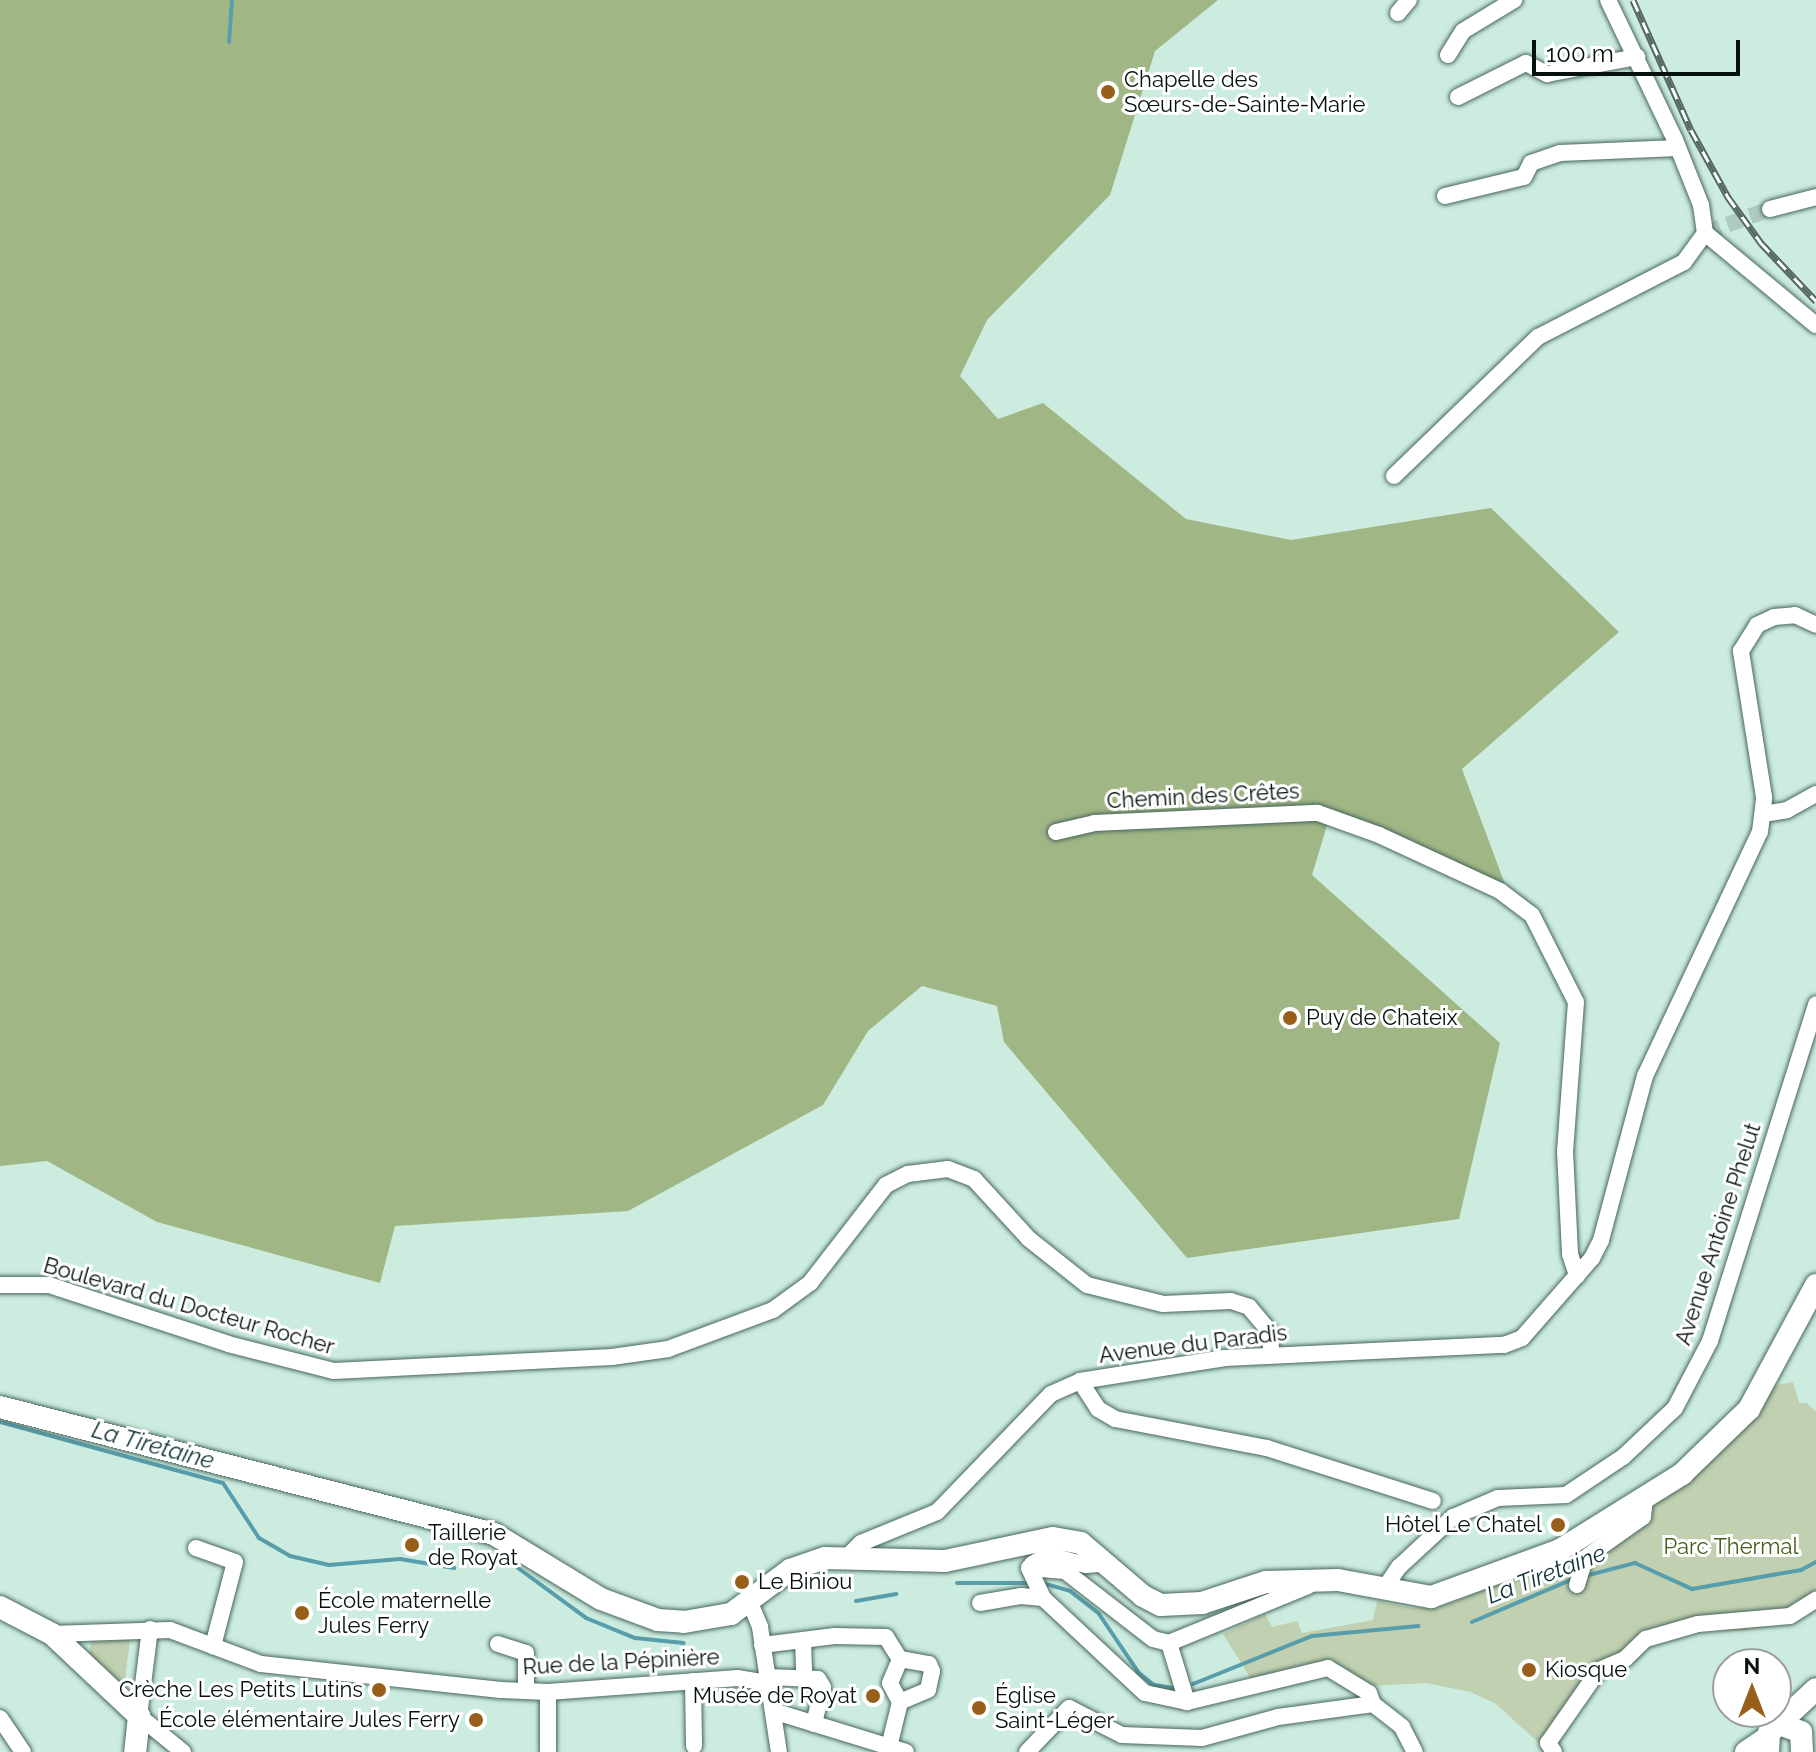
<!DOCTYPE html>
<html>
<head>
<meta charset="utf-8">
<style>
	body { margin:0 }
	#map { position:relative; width:1816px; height:1752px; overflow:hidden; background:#cbecdf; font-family:Raleway,sans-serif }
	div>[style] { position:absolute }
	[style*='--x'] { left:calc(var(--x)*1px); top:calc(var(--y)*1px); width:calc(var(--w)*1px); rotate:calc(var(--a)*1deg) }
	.green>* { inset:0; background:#c0d0b0 }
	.forest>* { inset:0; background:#a0b785 }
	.stream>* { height:4px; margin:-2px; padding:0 2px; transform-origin:2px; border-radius:2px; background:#579dab }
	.minor-tunnel>* { height:16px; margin-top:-8px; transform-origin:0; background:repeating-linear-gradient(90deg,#adcbc0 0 16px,transparent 0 24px) }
	.roads { filter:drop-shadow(0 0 2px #49665c) drop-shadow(0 0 2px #49665c) }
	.minor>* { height:16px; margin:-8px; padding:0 8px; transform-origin:8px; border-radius:8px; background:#fff }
	.major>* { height:22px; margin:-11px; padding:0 11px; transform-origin:11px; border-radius:11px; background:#fff }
	.rail>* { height:7px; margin-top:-3.5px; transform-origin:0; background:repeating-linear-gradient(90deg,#fff 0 12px,#556961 0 24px); box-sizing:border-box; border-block:2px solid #556961 }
	.dots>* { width:22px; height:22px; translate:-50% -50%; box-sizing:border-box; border:4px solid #fff; border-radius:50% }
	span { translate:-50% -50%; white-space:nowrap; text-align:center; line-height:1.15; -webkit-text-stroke:6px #fff; paint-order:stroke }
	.poi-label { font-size:22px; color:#06110d }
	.left { translate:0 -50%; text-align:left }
	.right { translate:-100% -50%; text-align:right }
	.street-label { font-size:22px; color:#06110d }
	.park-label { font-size:22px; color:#446018 }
	.water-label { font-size:24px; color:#103339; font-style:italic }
	.north { position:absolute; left:1712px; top:1648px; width:80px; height:80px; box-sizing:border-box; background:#fff; border:2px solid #9ba09e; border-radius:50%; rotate:0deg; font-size:22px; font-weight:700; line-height:32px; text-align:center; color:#06110d }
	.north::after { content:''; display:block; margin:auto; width:28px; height:36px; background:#985f1b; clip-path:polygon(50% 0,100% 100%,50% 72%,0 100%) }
	.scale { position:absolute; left:1532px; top:40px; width:208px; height:36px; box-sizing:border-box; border:4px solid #06110d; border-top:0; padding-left:10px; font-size:24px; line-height:28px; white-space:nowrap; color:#06110d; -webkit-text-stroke:6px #fff; paint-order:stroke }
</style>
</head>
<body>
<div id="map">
	<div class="green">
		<div style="clip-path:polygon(1793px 1382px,1799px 1403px,1807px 1403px,1816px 1412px,1816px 1605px,1787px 1622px,1744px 1631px,1698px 1630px,1650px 1646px,1636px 1662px,1601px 1674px,1542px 1746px,1496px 1704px,1471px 1692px,1426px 1683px,1370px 1686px,1323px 1661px,1251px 1679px,1223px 1634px,1265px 1614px,1272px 1627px,1297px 1621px,1302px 1633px,1373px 1620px,1377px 1601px,1412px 1608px,1444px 1606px,1578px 1552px,1642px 1513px,1773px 1386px)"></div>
		<div style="clip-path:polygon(92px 1639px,130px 1640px,124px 1687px,89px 1654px)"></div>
	</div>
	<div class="forest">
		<div style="clip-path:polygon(0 0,1218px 0,1155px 51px,1110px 195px,987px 320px,960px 376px,998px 419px,1043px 403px,1186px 519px,1291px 540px,1491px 508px,1619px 632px,1462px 769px,1506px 887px,1331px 812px,1312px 875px,1500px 1043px,1459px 1219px,1187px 1258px,1004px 1042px,997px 1006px,922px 986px,868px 1031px,823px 1105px,628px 1211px,395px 1226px,380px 1283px,157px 1222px,47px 1161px,0 1166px)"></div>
	</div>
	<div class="stream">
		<div style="--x:229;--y:42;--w:42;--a:-85.9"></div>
		<div style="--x:0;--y:1422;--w:231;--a:15.3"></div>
		<div style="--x:223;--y:1483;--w:66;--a:56.8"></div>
		<div style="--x:259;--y:1538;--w:36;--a:30"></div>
		<div style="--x:290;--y:1556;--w:40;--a:13"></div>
		<div style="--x:329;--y:1565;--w:71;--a:-4.8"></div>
		<div style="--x:400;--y:1559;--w:55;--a:9.5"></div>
		<div style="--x:518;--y:1568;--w:84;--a:36.3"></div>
		<div style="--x:586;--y:1618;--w:53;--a:22.2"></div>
		<div style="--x:635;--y:1638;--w:49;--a:5.8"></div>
		<div style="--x:1585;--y:1576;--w:52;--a:-14.6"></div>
		<div style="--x:1635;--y:1563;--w:63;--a:24.5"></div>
		<div style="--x:1692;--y:1589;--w:111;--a:-9.9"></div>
		<div style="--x:1801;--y:1570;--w:17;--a:-28"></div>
		<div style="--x:1039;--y:1582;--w:32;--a:16"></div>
		<div style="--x:1070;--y:1591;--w:37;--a:38"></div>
		<div style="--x:1099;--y:1614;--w:71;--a:55.9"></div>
		<div style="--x:1139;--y:1673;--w:19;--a:39"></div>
		<div style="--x:1154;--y:1685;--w:19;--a:9"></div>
		<div style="--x:957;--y:1583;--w:74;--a:0"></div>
		<div style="--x:856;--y:1601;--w:41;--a:-9.9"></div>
		<div style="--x:1472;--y:1622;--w:110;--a:-23.1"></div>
		<div style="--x:1193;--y:1684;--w:128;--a:-22"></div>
		<div style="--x:1312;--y:1636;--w:107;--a:-5.3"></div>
	</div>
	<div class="minor-tunnel">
		<div style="--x:1705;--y:233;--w:69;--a:-20.3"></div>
	</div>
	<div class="roads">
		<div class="minor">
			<div style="--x:1608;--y:0;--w:155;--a:64.4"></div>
			<div style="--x:1675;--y:140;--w:70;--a:68.2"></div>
			<div style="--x:1701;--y:205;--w:28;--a:82"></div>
			<div style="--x:1398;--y:13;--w:17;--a:-50"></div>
			<div style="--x:1448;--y:55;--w:28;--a:-58"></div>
			<div style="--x:1463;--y:31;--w:60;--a:-31.3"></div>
			<div style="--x:1458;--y:97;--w:76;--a:-26.6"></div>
			<div style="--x:1526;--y:63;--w:24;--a:28"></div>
			<div style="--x:1547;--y:74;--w:92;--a:-10.7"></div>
			<div style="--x:1445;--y:196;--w:81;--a:-13.5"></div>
			<div style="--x:1524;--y:177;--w:16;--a:-63"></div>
			<div style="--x:1531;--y:163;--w:31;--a:-19"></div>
			<div style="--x:1560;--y:153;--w:118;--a:-2.4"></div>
			<div style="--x:1770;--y:209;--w:48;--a:-14.6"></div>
			<div style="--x:1705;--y:233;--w:144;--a:39.7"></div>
			<div style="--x:1394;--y:476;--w:200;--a:-44"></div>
			<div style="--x:1538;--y:337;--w:164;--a:-27.2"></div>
			<div style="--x:1684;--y:262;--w:36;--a:-54"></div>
			<div style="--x:1763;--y:814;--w:24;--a:-9"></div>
			<div style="--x:1787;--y:810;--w:33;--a:-29"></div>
			<div style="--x:1056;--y:832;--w:39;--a:-13"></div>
			<div style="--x:1094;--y:823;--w:224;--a:-2.6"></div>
			<div style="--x:1318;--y:813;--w:65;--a:19.8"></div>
			<div style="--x:1379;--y:835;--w:133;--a:24.8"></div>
			<div style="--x:1500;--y:891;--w:40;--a:37"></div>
			<div style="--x:1532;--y:915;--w:97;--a:63.2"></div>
			<div style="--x:1576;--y:1002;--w:149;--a:94.2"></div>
			<div style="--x:1565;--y:1151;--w:103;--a:87.2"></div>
			<div style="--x:1570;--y:1254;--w:23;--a:72"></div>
			<div style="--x:0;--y:1285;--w:49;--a:0"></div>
			<div style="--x:49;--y:1285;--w:188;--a:18.2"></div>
			<div style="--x:228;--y:1344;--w:109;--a:14.3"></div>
			<div style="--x:334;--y:1371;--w:278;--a:-2.9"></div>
			<div style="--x:612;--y:1357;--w:57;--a:-8.1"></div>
			<div style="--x:668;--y:1349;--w:112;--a:-20.4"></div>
			<div style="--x:773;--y:1310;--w:46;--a:-36.1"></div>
			<div style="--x:810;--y:1283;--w:124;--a:-52.2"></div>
			<div style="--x:886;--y:1185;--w:25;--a:-27"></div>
			<div style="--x:908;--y:1174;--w:40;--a:-7.1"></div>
			<div style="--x:948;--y:1169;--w:28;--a:21"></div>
			<div style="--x:974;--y:1179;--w:81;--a:47.5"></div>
			<div style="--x:1029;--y:1239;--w:74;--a:38.4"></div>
			<div style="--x:1087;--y:1285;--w:78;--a:14"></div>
			<div style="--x:1163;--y:1304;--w:68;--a:-2.5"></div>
			<div style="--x:1231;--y:1301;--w:19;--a:18"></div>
			<div style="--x:1249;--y:1307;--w:31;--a:50"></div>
			<div style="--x:1269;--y:1331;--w:24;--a:83"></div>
			<div style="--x:1080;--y:1381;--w:33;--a:57"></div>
			<div style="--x:1098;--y:1409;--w:20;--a:30"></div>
			<div style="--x:1115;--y:1419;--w:155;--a:10.8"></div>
			<div style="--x:1267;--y:1448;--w:174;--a:17.7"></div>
			<div style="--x:196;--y:1548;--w:41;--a:19.7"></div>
			<div style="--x:235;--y:1562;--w:87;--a:104.7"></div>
			<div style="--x:848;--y:1556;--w:18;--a:-45"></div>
			<div style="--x:861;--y:1543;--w:82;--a:-22.2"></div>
			<div style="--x:937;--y:1512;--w:164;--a:-46"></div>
			<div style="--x:1051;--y:1394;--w:32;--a:-24"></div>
			<div style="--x:1080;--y:1381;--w:147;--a:-9"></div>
			<div style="--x:1225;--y:1358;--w:279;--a:-2.7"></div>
			<div style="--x:1504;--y:1345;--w:19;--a:-21"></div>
			<div style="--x:1522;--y:1338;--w:106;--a:-48.8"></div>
			<div style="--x:1592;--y:1258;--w:20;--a:-63"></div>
			<div style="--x:1601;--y:1240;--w:170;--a:-75"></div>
			<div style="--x:1645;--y:1076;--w:270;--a:-64.8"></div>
			<div style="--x:1760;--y:832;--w:35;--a:-83"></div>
			<div style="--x:1764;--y:797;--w:148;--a:-99"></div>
			<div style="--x:1741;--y:651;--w:31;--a:-58"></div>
			<div style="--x:1757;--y:625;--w:19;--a:-25"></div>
			<div style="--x:1774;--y:617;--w:21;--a:-5"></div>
			<div style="--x:1795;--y:615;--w:23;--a:25"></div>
			<div style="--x:1032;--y:1564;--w:18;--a:-29"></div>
			<div style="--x:1048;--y:1555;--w:39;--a:15"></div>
			<div style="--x:1086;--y:1565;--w:21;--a:-5"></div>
			<div style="--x:1029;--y:1568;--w:33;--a:65"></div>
			<div style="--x:1043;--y:1598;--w:139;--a:43"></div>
			<div style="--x:1145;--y:1693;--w:43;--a:12.1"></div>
			<div style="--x:1187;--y:1702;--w:145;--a:-13.6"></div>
			<div style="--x:1328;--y:1668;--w:48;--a:31.4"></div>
			<div style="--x:1369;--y:1693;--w:12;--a:70"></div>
			<div style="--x:1373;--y:1704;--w:37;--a:38"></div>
			<div style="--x:1402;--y:1727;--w:28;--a:63"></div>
			<div style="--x:1029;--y:1568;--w:36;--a:5"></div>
			<div style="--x:1065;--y:1571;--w:111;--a:37.7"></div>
			<div style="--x:1153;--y:1639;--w:16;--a:14"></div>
			<div style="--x:1169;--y:1643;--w:150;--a:-22.3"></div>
			<div style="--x:1577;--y:1585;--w:28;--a:-73"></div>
			<div style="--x:1585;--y:1558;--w:71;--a:-35.3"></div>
			<div style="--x:1643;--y:1517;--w:18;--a:-84"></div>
			<div style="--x:1384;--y:1589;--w:27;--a:-56"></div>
			<div style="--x:1399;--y:1567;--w:74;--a:-42.8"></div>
			<div style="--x:1453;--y:1517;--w:49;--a:-22.9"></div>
			<div style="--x:1498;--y:1498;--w:68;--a:-2.5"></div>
			<div style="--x:1566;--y:1495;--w:69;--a:-33.7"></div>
			<div style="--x:1623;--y:1457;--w:71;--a:-43.3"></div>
			<div style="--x:1675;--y:1408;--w:76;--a:-62.4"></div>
			<div style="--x:1710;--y:1341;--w:353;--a:-72.5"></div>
			<div style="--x:750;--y:1603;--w:26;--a:67"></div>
			<div style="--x:760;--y:1627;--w:126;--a:81.4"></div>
			<div style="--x:980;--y:1603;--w:42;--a:-9.7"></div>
			<div style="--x:1021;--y:1596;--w:22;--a:5"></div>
			<div style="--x:150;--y:1629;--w:88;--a:97.2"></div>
			<div style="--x:139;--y:1716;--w:57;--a:39.3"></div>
			<div style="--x:52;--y:1634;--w:118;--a:-1.9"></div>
			<div style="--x:170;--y:1630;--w:97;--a:20.5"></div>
			<div style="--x:261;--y:1664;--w:241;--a:6.2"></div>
			<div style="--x:501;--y:1690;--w:47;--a:2.4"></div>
			<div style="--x:548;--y:1692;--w:190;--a:-4.2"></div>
			<div style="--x:737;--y:1678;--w:31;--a:9"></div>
			<div style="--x:803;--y:1640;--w:36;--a:88"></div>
			<div style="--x:1169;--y:1643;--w:62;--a:73"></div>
			<div style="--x:498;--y:1644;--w:29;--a:18"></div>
			<div style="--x:526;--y:1653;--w:38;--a:90"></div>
			<div style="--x:762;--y:1645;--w:73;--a:-7.1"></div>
			<div style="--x:834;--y:1636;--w:52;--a:1.1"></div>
			<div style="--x:886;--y:1637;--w:26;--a:58"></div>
			<div style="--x:900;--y:1659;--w:29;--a:10"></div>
			<div style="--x:929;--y:1664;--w:8;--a:67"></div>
			<div style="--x:932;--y:1671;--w:19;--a:102"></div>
			<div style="--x:928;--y:1690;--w:30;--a:157"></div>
			<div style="--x:767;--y:1677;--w:51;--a:2.2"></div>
			<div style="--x:818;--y:1679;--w:9;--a:58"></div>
			<div style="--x:823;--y:1687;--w:38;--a:104"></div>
			<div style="--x:693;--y:1681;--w:65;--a:89.1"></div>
			<div style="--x:548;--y:1692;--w:60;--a:90"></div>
			<div style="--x:773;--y:1711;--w:139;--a:17.1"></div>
			<div style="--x:0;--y:1718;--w:41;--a:55.9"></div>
			<div style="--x:889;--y:1747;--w:46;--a:-76.3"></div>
			<div style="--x:900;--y:1702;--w:21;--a:-118"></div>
			<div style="--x:890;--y:1683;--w:26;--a:-67"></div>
			<div style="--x:1027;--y:1752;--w:61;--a:-46.3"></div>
			<div style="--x:1069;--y:1708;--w:59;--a:27"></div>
			<div style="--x:1122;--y:1735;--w:80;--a:2.1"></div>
			<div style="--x:1202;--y:1738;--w:79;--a:-15.4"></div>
			<div style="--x:1278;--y:1717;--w:96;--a:-7.8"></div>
			<div style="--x:1554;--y:1752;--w:11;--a:-124"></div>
			<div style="--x:1548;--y:1743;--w:89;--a:-55.1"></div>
			<div style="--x:1599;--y:1670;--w:28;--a:-23"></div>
			<div style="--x:1625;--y:1659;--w:29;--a:-44"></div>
			<div style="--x:1646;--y:1639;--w:54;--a:-16.1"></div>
			<div style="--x:1698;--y:1624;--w:92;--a:-5"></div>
			<div style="--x:1790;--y:1616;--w:31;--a:-32"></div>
		</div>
		<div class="major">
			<div style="--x:0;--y:1407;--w:510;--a:14.42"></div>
			<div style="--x:494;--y:1534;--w:125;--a:31.3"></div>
			<div style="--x:601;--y:1599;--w:61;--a:20.2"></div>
			<div style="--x:658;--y:1620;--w:26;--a:4"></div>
			<div style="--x:684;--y:1622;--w:48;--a:-9.7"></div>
			<div style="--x:731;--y:1614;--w:74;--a:-36.7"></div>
			<div style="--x:790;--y:1570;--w:37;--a:-19"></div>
			<div style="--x:825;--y:1558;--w:120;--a:1.4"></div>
			<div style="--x:945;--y:1561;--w:110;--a:-12"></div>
			<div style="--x:1053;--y:1538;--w:28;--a:10"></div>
			<div style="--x:1081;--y:1543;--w:82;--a:40.5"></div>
			<div style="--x:1143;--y:1596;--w:20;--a:27"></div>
			<div style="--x:1161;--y:1605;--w:41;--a:-2.8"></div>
			<div style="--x:1202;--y:1603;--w:67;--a:-18.2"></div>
			<div style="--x:1266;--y:1582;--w:72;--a:-1.6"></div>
			<div style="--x:1338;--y:1580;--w:95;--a:10.4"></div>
			<div style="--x:1431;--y:1597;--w:137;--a:-20"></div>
			<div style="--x:1560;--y:1550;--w:144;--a:-31.9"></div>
			<div style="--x:1682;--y:1474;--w:93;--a:-44.1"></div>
			<div style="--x:1749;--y:1409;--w:141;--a:-61.6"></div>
			<div style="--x:0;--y:1607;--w:59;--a:27.4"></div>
			<div style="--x:52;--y:1634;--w:120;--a:43.3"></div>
			<div style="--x:139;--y:1716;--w:36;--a:96"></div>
			<div style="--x:1782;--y:1725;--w:20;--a:20"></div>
			<div style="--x:1801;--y:1732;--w:20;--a:87"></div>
			<div style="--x:1746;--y:1752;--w:25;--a:-34"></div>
			<div style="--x:1768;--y:1752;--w:19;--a:-87"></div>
			<div style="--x:1769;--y:1733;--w:64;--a:-43.1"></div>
		</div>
	</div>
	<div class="rail">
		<div style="--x:1633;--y:0;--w:142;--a:66"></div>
		<div style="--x:1691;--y:130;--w:77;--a:61.1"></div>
		<div style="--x:1728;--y:197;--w:57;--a:54.3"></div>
		<div style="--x:1761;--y:243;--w:80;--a:46.5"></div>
	</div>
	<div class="dots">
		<div style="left:1108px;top:92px;background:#985f1b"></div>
		<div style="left:1290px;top:1018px;background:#985f1b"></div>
		<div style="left:1558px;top:1525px;background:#985f1b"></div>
		<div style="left:412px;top:1545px;background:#985f1b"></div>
		<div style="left:742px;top:1582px;background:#985f1b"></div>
		<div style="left:302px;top:1613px;background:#985f1b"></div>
		<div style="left:1529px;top:1670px;background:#985f1b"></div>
		<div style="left:379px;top:1690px;background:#985f1b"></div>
		<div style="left:873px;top:1696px;background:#985f1b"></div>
		<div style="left:979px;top:1708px;background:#985f1b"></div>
		<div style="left:476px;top:1720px;background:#985f1b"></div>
	</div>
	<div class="poi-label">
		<span class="left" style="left:1124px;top:92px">Chapelle des<br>Sœurs-de-Sainte-Marie</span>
		<span class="left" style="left:1306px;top:1018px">Puy de Chateix</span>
		<span class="right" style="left:1542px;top:1525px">Hôtel Le Chatel</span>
		<span class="left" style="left:428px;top:1545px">Taillerie<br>de Royat</span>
		<span class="left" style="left:758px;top:1582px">Le Biniou</span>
		<span class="left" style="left:318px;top:1613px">École maternelle<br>Jules Ferry</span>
		<span class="left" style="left:1545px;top:1670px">Kiosque</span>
		<span class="right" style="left:363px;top:1690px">Crèche Les Petits Lutins</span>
		<span class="left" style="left:995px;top:1708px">Église<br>Saint-Léger</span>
		<span class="right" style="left:857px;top:1696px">Musée de Royat</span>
		<span class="right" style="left:460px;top:1720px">École élémentaire Jules Ferry</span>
	</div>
	<div class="street-label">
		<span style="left:1203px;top:796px;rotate:-3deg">Chemin des Crêtes</span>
		<span style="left:1718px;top:1234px;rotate:-72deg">Avenue Antoine Phelut</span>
		<span style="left:189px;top:1306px;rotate:16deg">Boulevard du Docteur Rocher</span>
		<span style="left:1193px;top:1344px;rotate:-7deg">Avenue du Paradis</span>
		<span style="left:621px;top:1662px;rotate:-3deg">Rue de la Pépinière</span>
	</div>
	<div class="park-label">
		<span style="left:1731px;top:1547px">Parc Thermal</span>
	</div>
	<div class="water-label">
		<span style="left:153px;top:1445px;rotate:15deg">La Tiretaine</span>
		<span style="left:1546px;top:1574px;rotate:-21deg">La Tiretaine</span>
	</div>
	<div class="north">N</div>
	<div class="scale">100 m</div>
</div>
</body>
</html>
